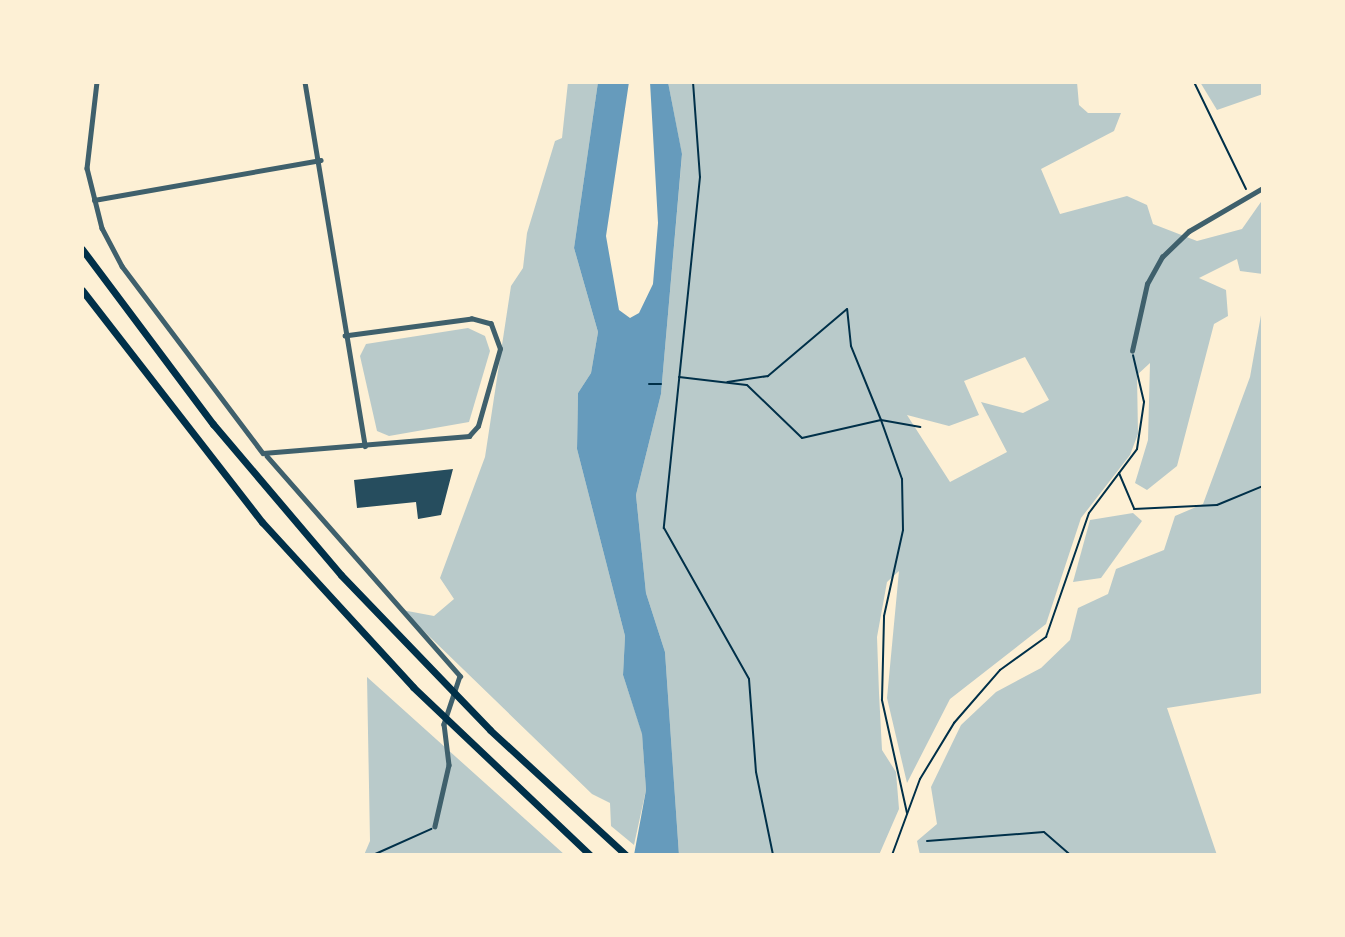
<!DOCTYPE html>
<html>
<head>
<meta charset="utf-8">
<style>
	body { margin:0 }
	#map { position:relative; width:1345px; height:937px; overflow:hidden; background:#fdf0d5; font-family:"Golos Text",sans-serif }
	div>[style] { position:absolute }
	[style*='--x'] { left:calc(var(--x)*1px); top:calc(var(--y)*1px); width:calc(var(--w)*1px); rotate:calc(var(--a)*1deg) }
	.green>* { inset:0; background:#b9caca }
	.water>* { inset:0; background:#669bbc }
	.building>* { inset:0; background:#264d5e }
	.path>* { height:2px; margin:-1px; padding:0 1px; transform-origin:1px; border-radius:1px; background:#003049 }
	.minor>* { height:4.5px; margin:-2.25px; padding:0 2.25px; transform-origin:2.25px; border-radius:2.25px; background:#3f606c }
	.motorway>* { height:7px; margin:-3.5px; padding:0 3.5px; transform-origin:3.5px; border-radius:3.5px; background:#003049 }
	span { translate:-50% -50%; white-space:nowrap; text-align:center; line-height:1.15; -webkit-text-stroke:5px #fdf0d5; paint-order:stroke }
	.frame { position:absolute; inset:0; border:84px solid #fdf0d5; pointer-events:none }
</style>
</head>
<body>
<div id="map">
	<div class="green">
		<div style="clip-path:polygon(568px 82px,598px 82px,574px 248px,598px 332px,591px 373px,578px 393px,577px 449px,625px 636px,623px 675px,642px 733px,646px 790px,634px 845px,611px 826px,610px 803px,592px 794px,402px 610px,434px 616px,454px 599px,440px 578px,485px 457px,511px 286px,523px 268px,527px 233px,555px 141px,562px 138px)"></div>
		<div style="clip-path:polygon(evenodd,668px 82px,1077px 82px,1079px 105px,1088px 113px,1121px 113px,1114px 131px,1041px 169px,1060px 214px,1127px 196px,1147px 205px,1153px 224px,1197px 241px,1242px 229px,1263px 199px,1263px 274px,1240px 271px,1237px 259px,1199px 278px,1226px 290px,1228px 316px,1214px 324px,1177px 466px,1147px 490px,1135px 483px,1148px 440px,1150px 363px,1137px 375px,1138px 434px,1130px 455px,1081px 518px,1046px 624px,950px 699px,907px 783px,887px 698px,899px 571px,887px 582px,877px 637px,879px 693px,882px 750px,896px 772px,899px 809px,879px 855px,679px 855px,665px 652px,646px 593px,636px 495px,661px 394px,682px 155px,668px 82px,1025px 357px,1049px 400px,1023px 413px,981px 402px,1007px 452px,950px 482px,907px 415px,949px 426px,979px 415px,964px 381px,1025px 357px)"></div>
		<div style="clip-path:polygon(1200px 82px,1263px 82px,1263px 94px,1217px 110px)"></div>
		<div style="clip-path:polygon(1263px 304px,1263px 693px,1167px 708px,1217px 855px,920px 855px,917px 841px,937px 824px,931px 787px,961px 725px,996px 692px,1041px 668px,1070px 640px,1078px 608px,1108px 594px,1116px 569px,1164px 550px,1175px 516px,1203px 504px,1250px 377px)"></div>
		<div style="clip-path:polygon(468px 328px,485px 336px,490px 351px,469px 422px,389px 436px,377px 431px,360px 356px,366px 344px)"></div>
		<div style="clip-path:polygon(1133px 513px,1142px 521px,1101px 578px,1073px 582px,1090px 520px)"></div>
		<div style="clip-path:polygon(367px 677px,565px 855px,364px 855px,370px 841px)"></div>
	</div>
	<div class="water">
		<div style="clip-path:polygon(598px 82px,629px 82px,606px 236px,619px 310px,630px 318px,639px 313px,653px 284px,658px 223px,650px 82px,668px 82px,682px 154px,661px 394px,636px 495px,646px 593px,665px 652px,679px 855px,634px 855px,646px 790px,642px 734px,623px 675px,625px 636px,577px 449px,578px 393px,591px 373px,598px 332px,574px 248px)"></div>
	</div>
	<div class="building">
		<div style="clip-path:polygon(453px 469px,441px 515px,418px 519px,416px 502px,357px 508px,354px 480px)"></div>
	</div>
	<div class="path">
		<div style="--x:693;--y:82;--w:95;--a:85.8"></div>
		<div style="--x:700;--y:177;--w:353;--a:95.9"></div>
		<div style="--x:664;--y:528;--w:173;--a:60.6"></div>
		<div style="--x:749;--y:679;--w:93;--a:85.7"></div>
		<div style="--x:756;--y:772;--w:85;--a:78.4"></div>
		<div style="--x:1194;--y:82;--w:119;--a:64.1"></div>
		<div style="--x:679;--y:377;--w:68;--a:6.7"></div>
		<div style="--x:747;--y:385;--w:76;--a:43.9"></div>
		<div style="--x:802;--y:438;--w:81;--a:-12.8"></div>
		<div style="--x:881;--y:420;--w:80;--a:-112.1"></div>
		<div style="--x:851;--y:346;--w:37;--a:-96"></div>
		<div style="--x:847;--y:309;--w:104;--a:139.7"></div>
		<div style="--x:768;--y:376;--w:41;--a:171.7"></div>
		<div style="--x:649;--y:384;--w:12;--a:0"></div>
		<div style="--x:1119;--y:473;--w:39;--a:67"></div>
		<div style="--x:1134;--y:509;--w:83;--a:-2.8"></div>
		<div style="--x:1217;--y:505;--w:50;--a:-22.4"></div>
		<div style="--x:907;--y:813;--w:116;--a:-102.5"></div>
		<div style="--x:882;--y:700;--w:84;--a:-88.6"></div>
		<div style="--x:884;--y:616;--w:88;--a:-77.5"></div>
		<div style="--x:903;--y:530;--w:51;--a:-91.1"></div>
		<div style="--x:902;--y:479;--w:63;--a:-109.6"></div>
		<div style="--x:881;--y:420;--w:40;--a:10"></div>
		<div style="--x:927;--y:841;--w:117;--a:-4.4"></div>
		<div style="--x:1044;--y:832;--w:35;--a:41"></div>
		<div style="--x:373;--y:855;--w:64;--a:-24.1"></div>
		<div style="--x:892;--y:855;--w:81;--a:-69.8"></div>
		<div style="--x:920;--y:779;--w:66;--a:-58.7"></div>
		<div style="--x:954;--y:723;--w:70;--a:-49"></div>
		<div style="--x:1000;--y:670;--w:57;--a:-35.7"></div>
		<div style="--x:1046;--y:637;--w:131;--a:-70.9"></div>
		<div style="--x:1089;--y:513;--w:80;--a:-53.1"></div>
		<div style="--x:1137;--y:449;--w:48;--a:-81.5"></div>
		<div style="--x:1144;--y:402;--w:48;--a:-103.2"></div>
	</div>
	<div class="minor">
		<div style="--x:97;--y:82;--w:87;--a:96.6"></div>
		<div style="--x:87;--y:168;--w:62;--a:76"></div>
		<div style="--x:102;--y:228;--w:43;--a:62.2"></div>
		<div style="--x:122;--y:266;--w:234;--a:53"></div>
		<div style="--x:263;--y:453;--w:207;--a:-4.7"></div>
		<div style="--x:469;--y:436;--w:13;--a:-48"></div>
		<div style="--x:478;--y:426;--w:80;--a:-74.1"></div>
		<div style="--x:500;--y:349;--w:27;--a:-110"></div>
		<div style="--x:491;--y:324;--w:20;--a:-165"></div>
		<div style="--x:472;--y:319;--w:128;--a:172.4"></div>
		<div style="--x:305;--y:82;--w:369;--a:80.6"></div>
		<div style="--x:94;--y:200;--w:230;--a:-10"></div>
		<div style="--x:1132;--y:351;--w:69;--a:-77.4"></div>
		<div style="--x:1147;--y:284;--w:31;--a:-61"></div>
		<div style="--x:1162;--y:257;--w:37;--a:-44"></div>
		<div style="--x:1189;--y:231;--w:86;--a:-30.2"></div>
		<div style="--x:267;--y:456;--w:293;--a:48.7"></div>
		<div style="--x:460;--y:676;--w:51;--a:108.4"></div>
		<div style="--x:444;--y:724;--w:41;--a:83"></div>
		<div style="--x:449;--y:765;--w:63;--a:102.9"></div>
	</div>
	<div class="motorway">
		<div style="--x:82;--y:249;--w:219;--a:53.2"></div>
		<div style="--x:213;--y:424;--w:198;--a:49.7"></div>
		<div style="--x:341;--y:575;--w:215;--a:46.1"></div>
		<div style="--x:490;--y:730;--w:185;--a:42.6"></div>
		<div style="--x:82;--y:290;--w:294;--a:52.2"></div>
		<div style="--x:262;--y:522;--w:224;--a:47.5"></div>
		<div style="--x:413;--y:687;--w:244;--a:43.5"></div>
	</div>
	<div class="frame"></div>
</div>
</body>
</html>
